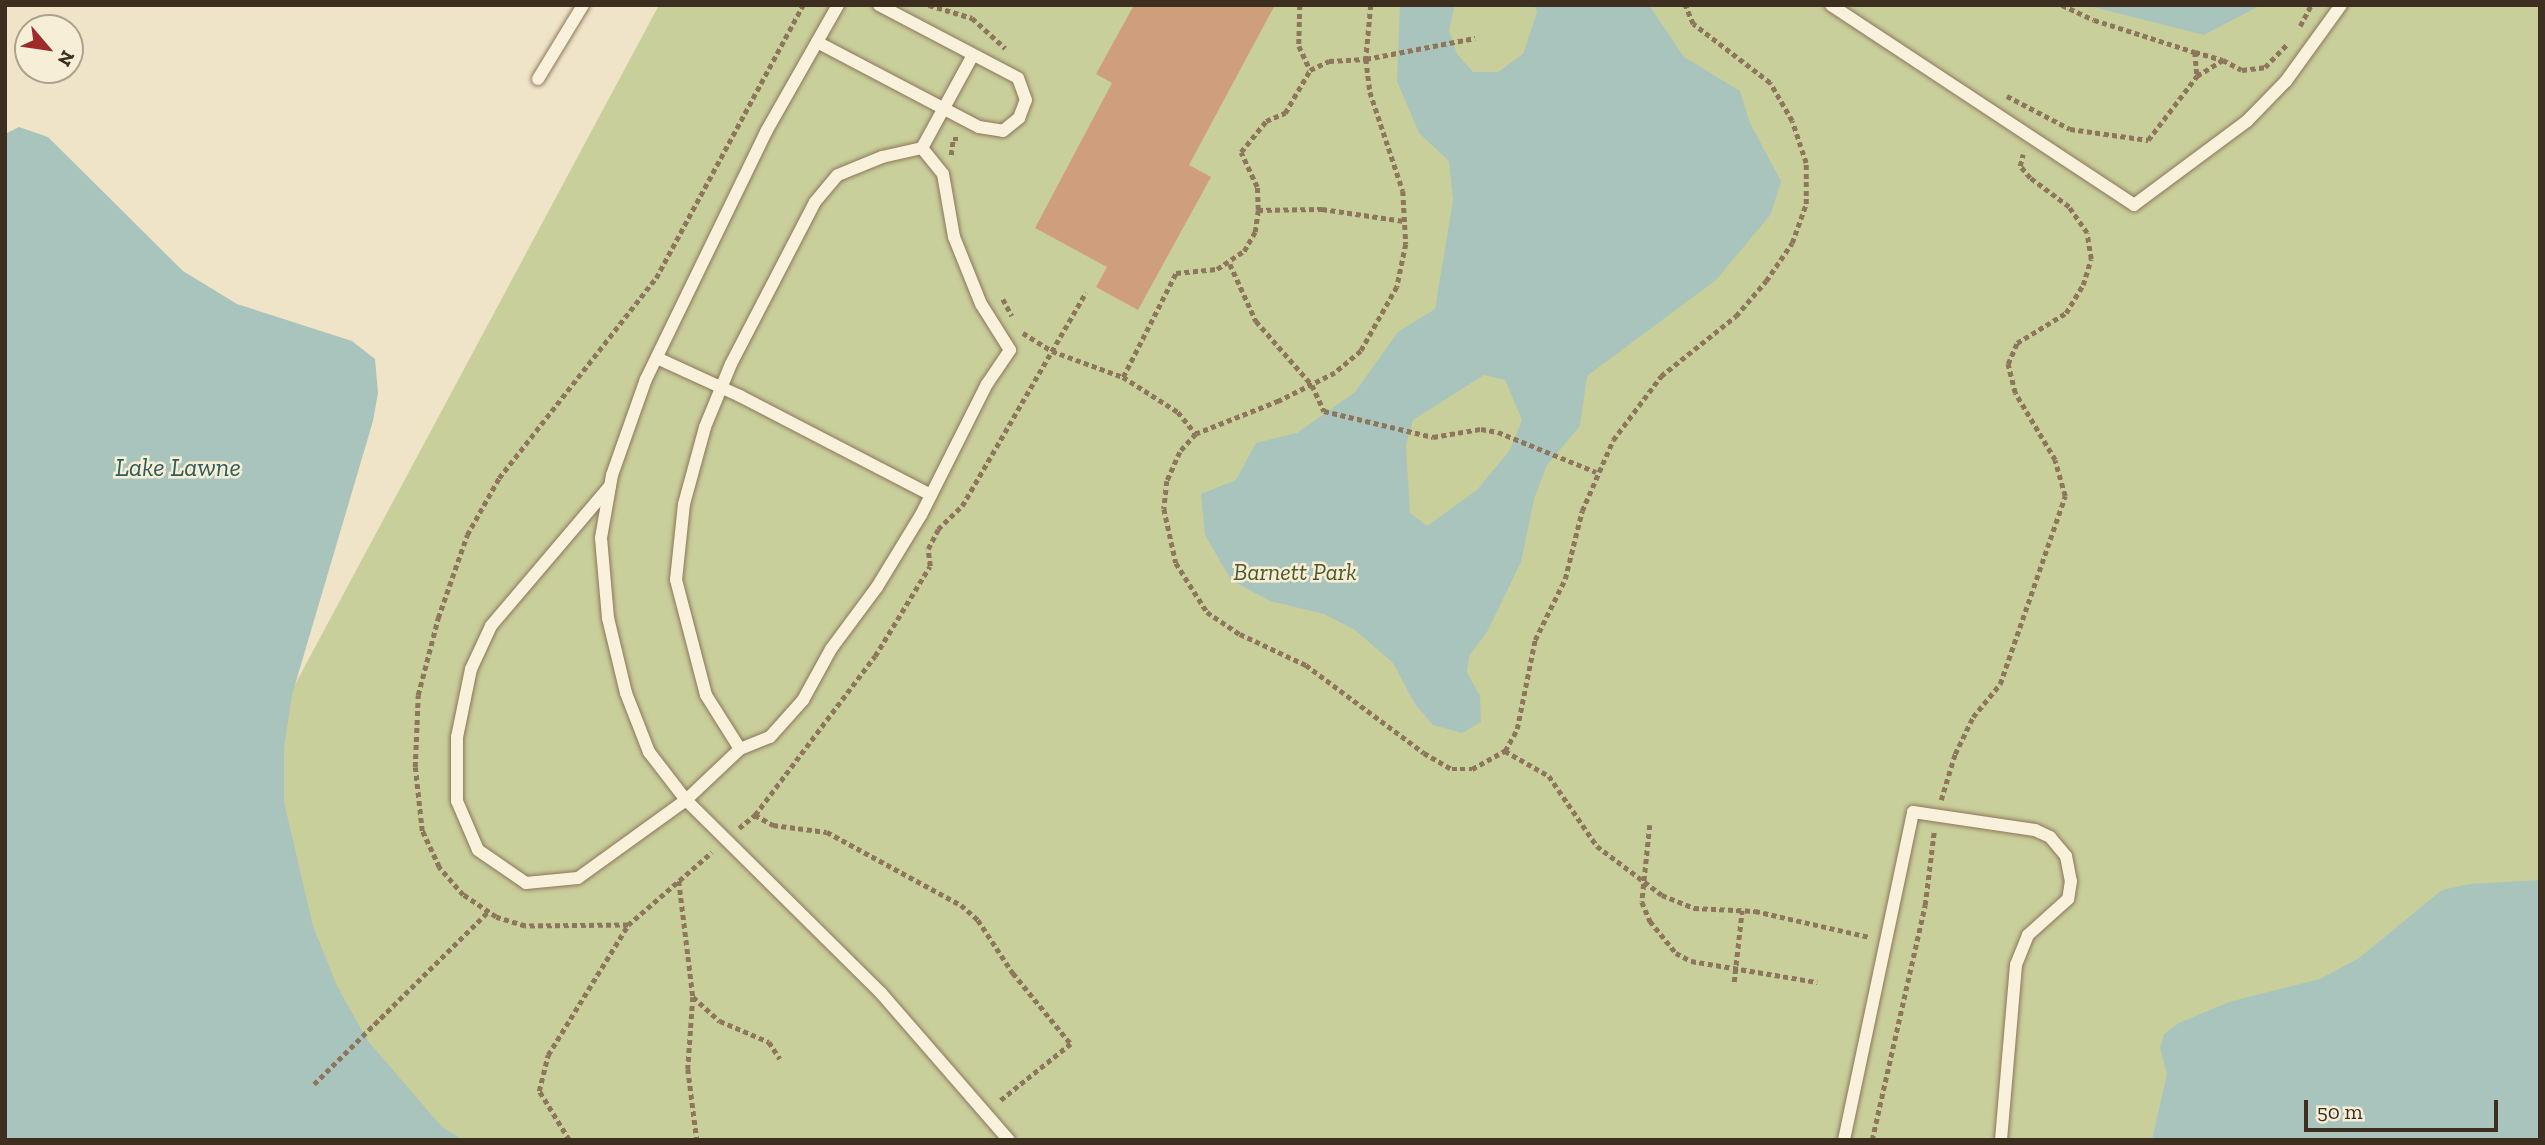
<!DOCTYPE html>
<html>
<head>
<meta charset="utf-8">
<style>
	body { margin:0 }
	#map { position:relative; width:2545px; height:1145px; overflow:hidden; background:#f0e4c8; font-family:"Zilla Slab",serif }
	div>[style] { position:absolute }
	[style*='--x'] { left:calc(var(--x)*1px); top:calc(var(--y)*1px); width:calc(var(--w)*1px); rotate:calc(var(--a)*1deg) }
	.green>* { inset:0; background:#c9cf9b }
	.water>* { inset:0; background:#a9c4bc }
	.building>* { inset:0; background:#cf9f7d }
	.path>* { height:4.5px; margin-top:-2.25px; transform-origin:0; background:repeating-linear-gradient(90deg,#8d765c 0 5px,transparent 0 8.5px) }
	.roads { filter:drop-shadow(0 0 2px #8d765c) drop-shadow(0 0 2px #8d765c) }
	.service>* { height:12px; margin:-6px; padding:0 6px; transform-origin:6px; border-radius:6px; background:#faf1dc }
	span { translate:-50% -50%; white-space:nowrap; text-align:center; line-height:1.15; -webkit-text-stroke:5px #f7eed8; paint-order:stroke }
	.park-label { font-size:24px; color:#4d5a26; font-style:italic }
	.water-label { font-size:26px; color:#2f5d5a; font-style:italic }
	.frame { position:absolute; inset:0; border:7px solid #3d2e20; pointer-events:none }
	.north { position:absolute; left:14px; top:14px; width:70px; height:70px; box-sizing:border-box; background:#f7eed8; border:2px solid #ada18e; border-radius:50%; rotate:119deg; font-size:19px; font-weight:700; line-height:28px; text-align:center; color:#3d2e20 }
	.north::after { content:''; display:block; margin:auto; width:24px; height:32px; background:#9e2a2b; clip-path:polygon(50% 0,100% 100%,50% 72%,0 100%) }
	.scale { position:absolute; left:2304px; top:1100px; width:194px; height:32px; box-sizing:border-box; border:4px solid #3d2e20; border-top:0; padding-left:9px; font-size:21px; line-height:24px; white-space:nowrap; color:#3d2e20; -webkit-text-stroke:5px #f7eed8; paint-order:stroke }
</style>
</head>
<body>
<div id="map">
	<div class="green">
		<div style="clip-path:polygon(659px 5px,2540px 5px,2540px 1140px,51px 1140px)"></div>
	</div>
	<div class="water">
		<div style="clip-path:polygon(evenodd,1400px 5px,1455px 5px,1449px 30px,1457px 54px,1473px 72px,1498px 72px,1523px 54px,1537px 12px,1534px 5px,1649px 5px,1684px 57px,1740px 91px,1750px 123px,1781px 181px,1771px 214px,1716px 280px,1587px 376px,1580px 426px,1547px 465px,1534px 499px,1521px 562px,1487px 632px,1469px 656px,1467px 672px,1480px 696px,1481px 722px,1462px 733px,1433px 725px,1415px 704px,1393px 663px,1355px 630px,1324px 614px,1270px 601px,1231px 580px,1205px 535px,1201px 494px,1236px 480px,1256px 443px,1297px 433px,1355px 392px,1398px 332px,1435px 309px,1453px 200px,1449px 161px,1419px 133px,1397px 81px,1400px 5px,1484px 375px,1505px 380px,1522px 420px,1510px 450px,1477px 490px,1427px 526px,1410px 513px,1406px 445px,1413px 420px,1484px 375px)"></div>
		<div style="clip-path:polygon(2086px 5px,2261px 5px,2204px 35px)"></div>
		<div style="clip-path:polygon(19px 127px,48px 137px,183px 271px,237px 304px,352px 341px,375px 359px,378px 393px,373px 421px,292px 695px,284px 748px,284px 802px,313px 926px,338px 988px,368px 1041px,442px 1127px,464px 1140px,5px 1140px,5px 134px)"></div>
		<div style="clip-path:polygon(2540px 880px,2540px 1140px,2152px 1140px,2167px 1074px,2160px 1048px,2164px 1034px,2179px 1023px,2229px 1002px,2320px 979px,2359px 958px,2442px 890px,2470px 884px)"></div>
	</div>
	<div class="building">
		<div style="clip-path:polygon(1134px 5px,1275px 5px,1189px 165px,1211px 177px,1138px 310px,1096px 287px,1107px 267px,1035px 228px,1112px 83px,1096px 74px)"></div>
	</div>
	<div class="path">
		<div style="--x:929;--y:5;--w:45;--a:16.8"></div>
		<div style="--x:972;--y:18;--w:45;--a:42.3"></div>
		<div style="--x:1300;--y:5;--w:41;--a:91.4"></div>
		<div style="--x:1299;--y:46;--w:26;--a:65"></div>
		<div style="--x:1371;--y:5;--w:54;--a:95.3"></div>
		<div style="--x:1366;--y:59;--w:33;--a:83"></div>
		<div style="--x:1370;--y:92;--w:104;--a:71.6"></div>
		<div style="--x:1403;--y:191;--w:53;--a:86.8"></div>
		<div style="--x:1406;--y:244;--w:44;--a:101.8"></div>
		<div style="--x:1397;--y:287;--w:73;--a:119.4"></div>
		<div style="--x:1361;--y:351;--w:34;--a:140"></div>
		<div style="--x:1335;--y:373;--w:63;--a:153.4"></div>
		<div style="--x:1279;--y:401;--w:89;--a:158.3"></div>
		<div style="--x:1196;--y:434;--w:24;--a:132"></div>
		<div style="--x:1180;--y:452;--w:32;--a:114"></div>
		<div style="--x:1167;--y:481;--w:28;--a:96"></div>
		<div style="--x:1164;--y:509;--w:55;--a:77.5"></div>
		<div style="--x:1176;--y:563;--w:58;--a:57.7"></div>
		<div style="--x:1207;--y:612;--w:40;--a:34"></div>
		<div style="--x:1240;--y:634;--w:73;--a:25.2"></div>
		<div style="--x:1306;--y:665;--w:147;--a:36.7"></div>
		<div style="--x:1424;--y:753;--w:32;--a:30"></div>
		<div style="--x:1452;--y:769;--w:20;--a:0"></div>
		<div style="--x:1472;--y:769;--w:38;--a:-29"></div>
		<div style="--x:1505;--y:751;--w:25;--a:-61"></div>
		<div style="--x:1517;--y:729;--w:91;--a:-78.6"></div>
		<div style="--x:1535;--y:640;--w:68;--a:-63.8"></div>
		<div style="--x:1565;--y:579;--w:70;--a:-76"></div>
		<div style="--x:1582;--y:511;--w:77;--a:-66.4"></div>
		<div style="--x:1613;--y:440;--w:80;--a:-53.1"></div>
		<div style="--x:1661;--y:376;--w:96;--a:-38.7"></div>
		<div style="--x:1736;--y:316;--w:46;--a:-49.4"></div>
		<div style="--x:1766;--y:281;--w:46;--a:-55.6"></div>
		<div style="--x:1792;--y:243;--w:41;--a:-70.3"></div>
		<div style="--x:1806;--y:204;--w:41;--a:-90"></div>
		<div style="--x:1806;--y:163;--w:44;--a:-108.4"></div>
		<div style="--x:1792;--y:121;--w:44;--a:-120.1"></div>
		<div style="--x:1770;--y:83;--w:97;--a:-142.5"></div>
		<div style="--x:1693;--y:24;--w:21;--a:-113"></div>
		<div style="--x:2062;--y:5;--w:35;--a:25"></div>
		<div style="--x:2094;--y:20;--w:106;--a:17.6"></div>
		<div style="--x:2195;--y:52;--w:24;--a:85"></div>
		<div style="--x:2300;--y:26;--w:24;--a:-62"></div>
		<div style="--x:2195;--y:52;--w:29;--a:16"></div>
		<div style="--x:2007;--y:96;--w:71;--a:27.6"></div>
		<div style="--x:2070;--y:129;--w:79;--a:8"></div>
		<div style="--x:2148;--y:140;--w:81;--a:-52.6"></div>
		<div style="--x:2197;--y:76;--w:31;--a:-32"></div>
		<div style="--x:2223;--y:60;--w:21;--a:28"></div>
		<div style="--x:2242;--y:70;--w:23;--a:-7"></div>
		<div style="--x:2265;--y:67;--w:32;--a:-46"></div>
		<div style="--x:951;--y:155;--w:16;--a:-83"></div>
		<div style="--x:953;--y:139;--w:7;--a:0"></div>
		<div style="--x:1258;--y:210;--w:64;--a:-0.9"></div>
		<div style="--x:1322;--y:209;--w:83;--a:8.3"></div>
		<div style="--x:1230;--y:264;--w:63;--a:65.5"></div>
		<div style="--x:1256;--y:321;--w:85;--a:48.8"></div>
		<div style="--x:1312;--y:385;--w:29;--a:65"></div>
		<div style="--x:1324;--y:411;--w:112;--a:13.4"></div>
		<div style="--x:1433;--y:437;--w:49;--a:-9.5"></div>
		<div style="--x:1481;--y:429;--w:17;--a:10"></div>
		<div style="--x:1498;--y:432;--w:106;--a:22.2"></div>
		<div style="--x:1003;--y:299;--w:19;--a:62"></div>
		<div style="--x:1023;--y:333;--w:34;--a:32"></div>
		<div style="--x:1052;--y:351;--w:76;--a:20.1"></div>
		<div style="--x:1123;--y:377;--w:65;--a:32.5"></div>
		<div style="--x:1178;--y:412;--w:28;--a:51"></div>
		<div style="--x:1123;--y:377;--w:117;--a:-63"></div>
		<div style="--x:1176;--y:273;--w:41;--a:-5.6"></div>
		<div style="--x:1217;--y:269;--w:32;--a:-34"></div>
		<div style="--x:1244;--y:251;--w:22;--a:-60"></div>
		<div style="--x:1255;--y:232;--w:22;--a:-82"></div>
		<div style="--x:1258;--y:210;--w:23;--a:-92"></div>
		<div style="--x:1257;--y:187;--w:38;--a:-115"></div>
		<div style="--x:1241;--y:152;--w:40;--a:-51"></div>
		<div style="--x:1266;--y:121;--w:21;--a:-23"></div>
		<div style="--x:1285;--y:113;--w:50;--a:-59.8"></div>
		<div style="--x:1310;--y:70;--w:21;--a:-25"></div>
		<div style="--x:1329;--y:61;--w:37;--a:-3"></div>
		<div style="--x:1366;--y:59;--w:111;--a:-10.9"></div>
		<div style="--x:1505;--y:751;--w:51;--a:29.6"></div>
		<div style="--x:1549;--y:776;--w:85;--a:55.6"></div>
		<div style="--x:1597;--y:846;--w:81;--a:37"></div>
		<div style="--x:1662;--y:895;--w:35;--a:22"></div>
		<div style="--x:1694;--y:908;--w:61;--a:2.8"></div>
		<div style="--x:1755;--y:911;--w:117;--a:12.8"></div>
		<div style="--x:1941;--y:800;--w:48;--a:-73.1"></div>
		<div style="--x:1955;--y:754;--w:41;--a:-64.1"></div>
		<div style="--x:1973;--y:717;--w:43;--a:-50.7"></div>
		<div style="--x:2000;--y:684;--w:199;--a:-70.9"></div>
		<div style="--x:2065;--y:496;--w:37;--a:-106"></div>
		<div style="--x:2055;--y:460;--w:78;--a:-120.8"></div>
		<div style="--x:2015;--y:393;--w:30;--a:-104"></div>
		<div style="--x:2008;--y:364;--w:23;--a:-67"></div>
		<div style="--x:2017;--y:343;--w:57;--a:-31.5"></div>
		<div style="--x:2066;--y:313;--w:33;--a:-59"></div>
		<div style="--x:2083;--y:285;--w:27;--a:-73"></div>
		<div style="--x:2091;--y:259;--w:26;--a:-99"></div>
		<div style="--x:2087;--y:233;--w:32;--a:-125"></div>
		<div style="--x:2069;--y:207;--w:49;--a:-143.4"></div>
		<div style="--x:2030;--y:178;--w:16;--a:-130"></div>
		<div style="--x:2020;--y:166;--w:12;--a:-76"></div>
		<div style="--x:755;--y:815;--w:21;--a:29"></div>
		<div style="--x:773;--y:825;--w:54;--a:7.4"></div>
		<div style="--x:827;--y:832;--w:153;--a:28.6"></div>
		<div style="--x:961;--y:905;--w:23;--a:41"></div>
		<div style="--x:978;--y:920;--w:64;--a:56.6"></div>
		<div style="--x:1013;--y:973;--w:92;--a:50.8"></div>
		<div style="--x:1071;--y:1044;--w:91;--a:141.2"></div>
		<div style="--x:1650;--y:825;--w:77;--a:95.9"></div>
		<div style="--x:1642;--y:902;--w:21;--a:67"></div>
		<div style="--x:1650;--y:921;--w:41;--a:50.9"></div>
		<div style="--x:1676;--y:953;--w:17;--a:28"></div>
		<div style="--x:1691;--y:961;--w:128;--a:9.5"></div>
		<div style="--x:739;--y:828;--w:21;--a:-39"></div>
		<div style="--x:755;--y:815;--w:199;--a:-53"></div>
		<div style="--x:875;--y:656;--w:105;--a:-58.6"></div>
		<div style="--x:930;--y:566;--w:17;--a:-97"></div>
		<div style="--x:928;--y:549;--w:22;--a:-63"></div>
		<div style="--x:938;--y:529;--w:33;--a:-44"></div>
		<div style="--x:962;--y:506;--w:247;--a:-59.9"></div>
		<div style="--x:679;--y:881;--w:117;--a:83.1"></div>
		<div style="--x:693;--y:997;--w:72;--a:94"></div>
		<div style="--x:688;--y:1069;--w:72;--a:82.8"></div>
		<div style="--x:628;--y:925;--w:103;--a:179.4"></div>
		<div style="--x:525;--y:926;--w:30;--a:-163"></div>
		<div style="--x:496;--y:917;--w:40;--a:-146"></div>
		<div style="--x:463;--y:895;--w:37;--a:-131"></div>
		<div style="--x:439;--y:867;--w:40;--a:-115"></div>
		<div style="--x:422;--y:831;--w:64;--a:-96.2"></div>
		<div style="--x:415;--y:767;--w:72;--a:-87.6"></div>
		<div style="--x:418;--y:695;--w:80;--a:-75.4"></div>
		<div style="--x:438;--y:618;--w:88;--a:-70.7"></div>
		<div style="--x:467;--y:535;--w:65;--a:-60.7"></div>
		<div style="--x:499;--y:478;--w:254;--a:-51.9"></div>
		<div style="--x:656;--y:278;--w:310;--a:-61.7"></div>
		<div style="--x:1734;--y:982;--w:72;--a:-83.7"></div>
		<div style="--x:693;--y:997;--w:36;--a:42"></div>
		<div style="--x:720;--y:1021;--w:53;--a:23.2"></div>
		<div style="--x:769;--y:1042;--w:20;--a:57"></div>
		<div style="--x:314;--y:1084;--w:245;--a:-44.7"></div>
		<div style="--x:569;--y:1140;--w:57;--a:-121.5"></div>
		<div style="--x:539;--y:1091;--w:37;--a:-76"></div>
		<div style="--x:548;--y:1055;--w:153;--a:-58.4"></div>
		<div style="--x:628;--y:925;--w:111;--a:-41"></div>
		<div style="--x:1872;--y:1140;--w:241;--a:-77.3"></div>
		<div style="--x:1925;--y:905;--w:74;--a:-83"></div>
	</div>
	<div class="roads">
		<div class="service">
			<div style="--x:838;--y:5;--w:146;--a:119.6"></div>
			<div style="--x:766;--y:132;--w:275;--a:115.9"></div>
			<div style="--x:646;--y:379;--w:102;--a:109.5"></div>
			<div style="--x:612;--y:475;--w:64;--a:99.9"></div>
			<div style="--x:601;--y:538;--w:80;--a:85"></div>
			<div style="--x:608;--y:618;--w:77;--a:76.5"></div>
			<div style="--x:626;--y:693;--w:63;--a:68.7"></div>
			<div style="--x:649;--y:752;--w:61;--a:52.4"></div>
			<div style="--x:686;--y:800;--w:274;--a:44.7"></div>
			<div style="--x:881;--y:993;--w:195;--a:49"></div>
			<div style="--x:1831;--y:5;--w:363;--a:33.4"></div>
			<div style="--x:2134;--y:205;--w:141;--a:-36.6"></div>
			<div style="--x:2247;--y:121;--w:56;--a:-45.7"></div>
			<div style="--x:2286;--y:81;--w:94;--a:-54.1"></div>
			<div style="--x:817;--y:42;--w:183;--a:27.7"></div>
			<div style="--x:979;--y:127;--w:24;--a:9"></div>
			<div style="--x:1003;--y:131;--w:21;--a:-39"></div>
			<div style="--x:1019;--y:118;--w:19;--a:-69"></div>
			<div style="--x:1026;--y:100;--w:23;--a:-110"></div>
			<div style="--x:1018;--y:78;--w:157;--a:-152.3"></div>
			<div style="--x:538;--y:79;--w:87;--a:-58.7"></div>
			<div style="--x:922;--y:148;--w:106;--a:-61.3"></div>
			<div style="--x:657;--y:358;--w:91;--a:24.6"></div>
			<div style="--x:740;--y:396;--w:215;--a:27.4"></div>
			<div style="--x:610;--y:486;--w:184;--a:130.4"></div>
			<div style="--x:491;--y:626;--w:47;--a:114.9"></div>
			<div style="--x:471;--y:669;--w:69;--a:101.6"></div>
			<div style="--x:457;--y:737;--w:64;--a:90"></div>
			<div style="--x:457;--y:801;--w:53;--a:66.8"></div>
			<div style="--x:478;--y:850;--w:58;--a:34.5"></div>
			<div style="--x:526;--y:883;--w:52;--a:-5.5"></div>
			<div style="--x:578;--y:878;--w:133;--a:-35.8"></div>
			<div style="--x:686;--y:800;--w:74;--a:-43.4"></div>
			<div style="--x:740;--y:749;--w:64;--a:-122.2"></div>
			<div style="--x:706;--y:695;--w:119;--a:-104.6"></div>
			<div style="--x:676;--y:580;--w:76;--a:-84"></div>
			<div style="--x:684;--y:504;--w:80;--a:-74.7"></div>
			<div style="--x:705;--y:427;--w:68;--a:-67.6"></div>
			<div style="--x:731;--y:364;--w:182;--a:-62.6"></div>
			<div style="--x:815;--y:202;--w:35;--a:-50"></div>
			<div style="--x:838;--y:175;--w:48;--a:-22.2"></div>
			<div style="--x:882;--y:157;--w:41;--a:-12.7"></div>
			<div style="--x:740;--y:749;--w:32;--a:-22"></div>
			<div style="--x:770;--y:737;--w:50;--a:-48.3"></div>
			<div style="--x:803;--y:700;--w:58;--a:-61.2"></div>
			<div style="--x:831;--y:649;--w:77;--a:-53.4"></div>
			<div style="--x:877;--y:587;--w:84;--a:-58.6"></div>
			<div style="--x:921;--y:515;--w:147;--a:-63.3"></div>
			<div style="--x:987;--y:384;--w:41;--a:-55.9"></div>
			<div style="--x:1010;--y:350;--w:54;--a:-122.2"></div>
			<div style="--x:981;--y:304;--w:72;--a:-111.9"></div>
			<div style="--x:954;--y:237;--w:64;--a:-99.9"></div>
			<div style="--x:943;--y:174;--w:33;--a:-129"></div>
			<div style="--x:1844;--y:1140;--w:335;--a:-78.1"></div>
			<div style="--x:1913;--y:812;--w:123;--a:8.4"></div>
			<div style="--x:2035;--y:830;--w:17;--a:25"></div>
			<div style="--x:2050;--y:837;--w:25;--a:50"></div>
			<div style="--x:2066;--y:856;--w:25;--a:79"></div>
			<div style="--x:2071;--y:881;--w:18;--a:99"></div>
			<div style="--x:2068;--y:899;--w:54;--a:138"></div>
			<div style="--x:2028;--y:935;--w:32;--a:112"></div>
			<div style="--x:2016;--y:965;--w:176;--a:94.9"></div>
		</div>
	</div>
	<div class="park-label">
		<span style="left:1295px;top:572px">Barnett Park</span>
	</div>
	<div class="water-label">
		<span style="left:178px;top:468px">Lake Lawne</span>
	</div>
	<div class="frame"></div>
	<div class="north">N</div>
	<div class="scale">50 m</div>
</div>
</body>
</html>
